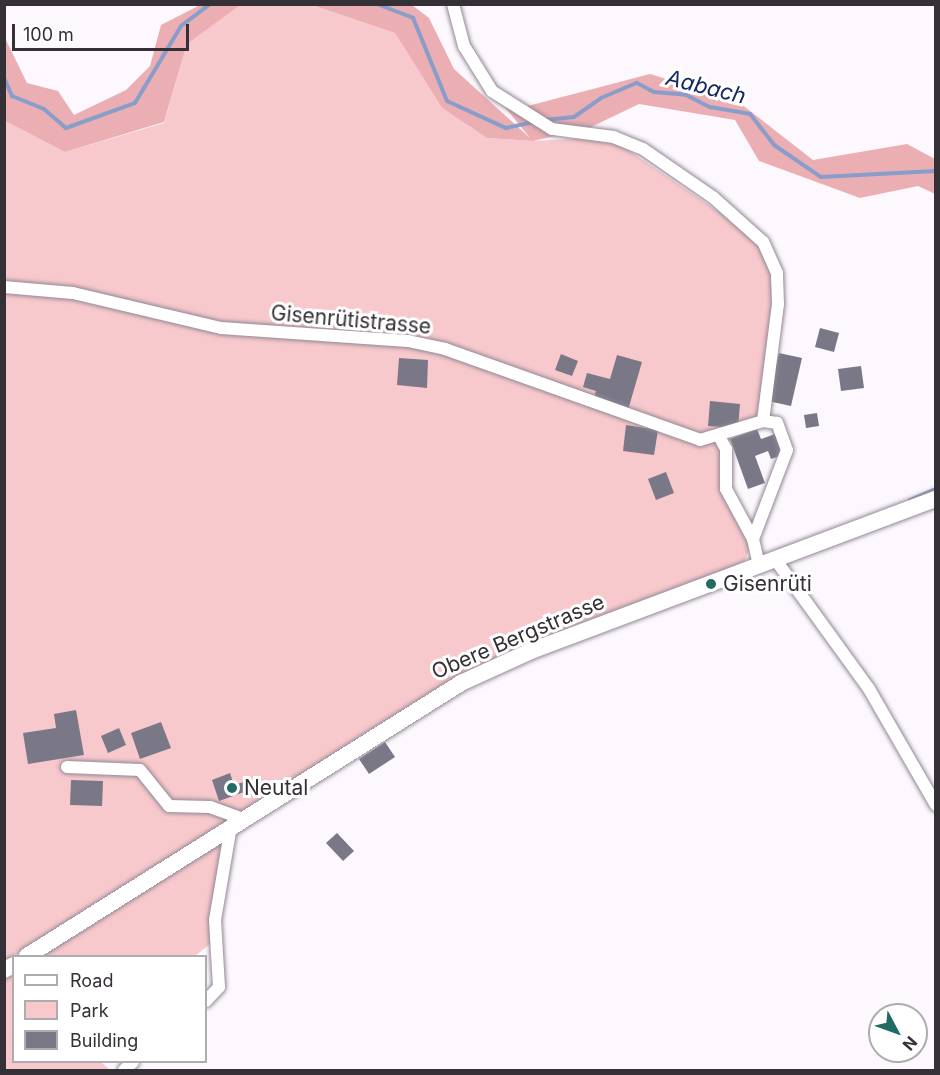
<!DOCTYPE html>
<html>
<head>
<meta charset="utf-8">
<style>
	body { margin:0 }
	#map { position:relative; width:940px; height:1075px; overflow:hidden; background:#fdf8fe; font-family:Inter,sans-serif }
	div>[style] { position:absolute }
	[style*='--x'] { left:calc(var(--x)*1px); top:calc(var(--y)*1px); width:calc(var(--w)*1px); rotate:calc(var(--a)*1deg) }
	.green>* { inset:0; background:#f8c9cc }
	.forest>* { inset:0; background:#ebaeb3 }
	.stream>* { height:4px; margin:-2px; padding:0 2px; transform-origin:2px; border-radius:2px; background:#899dcb }
	.building>* { inset:0; background:#7a7787 }
	.roads { filter:drop-shadow(0 0 2px #928895) drop-shadow(0 0 2px #928895) }
	.minor>* { height:12px; margin:-6px; padding:0 6px; transform-origin:6px; border-radius:6px; background:#fff }
	.secondary>* { height:16px; margin:-8px; padding:0 8px; transform-origin:8px; border-radius:8px; background:#fff }
	.dots>* { width:16px; height:16px; translate:-50% -50%; box-sizing:border-box; border:3px solid #fff; border-radius:50% }
	span { translate:-50% -50%; white-space:nowrap; text-align:center; line-height:1.15; -webkit-text-stroke:6px #fff; paint-order:stroke }
	.street-label { font-size:21px; color:#353036 }
	.poi-label { font-size:21px; color:#353036 }
	.left { translate:0 -50%; text-align:left }
	.water-label { font-size:22px; color:#162960; font-style:italic }
	.frame { position:absolute; inset:0; border:6px solid #353036; pointer-events:none }
	.legend { position:absolute; left:12px; top:955px; width:195px; height:108px; box-sizing:border-box; background:#fff; border:2px solid #aeacaf; margin:0; padding:8px 10px; list-style:none; font-size:18px; color:#353036 }
	.legend li { display:flex; align-items:center; gap:12px; height:30px }
	.legend b { width:30px; border:2px solid #aeacaf }
	.north { position:absolute; left:868px; top:1003px; width:60px; height:60px; box-sizing:border-box; background:#fff; border:2px solid #aeacaf; border-radius:50%; rotate:131deg; font-size:16px; font-weight:700; line-height:24px; text-align:center; color:#353036 }
	.north::after { content:''; display:block; margin:auto; width:21px; height:27px; background:#216b64; clip-path:polygon(50% 0,100% 100%,50% 72%,0 100%) }
	.scale { position:absolute; left:12px; top:24px; width:177px; height:27px; box-sizing:border-box; border:3px solid #353036; border-top:0; padding-left:8px; font-size:18px; line-height:21px; white-space:nowrap; color:#353036; -webkit-text-stroke:4px #fff; paint-order:stroke }
</style>
</head>
<body>
<div id="map">
	<div class="green">
		<div style="clip-path:polygon(238px 5px,312px 5px,395px 33px,442px 108px,487px 138px,533px 141px,609px 137px,763px 242px,777px 273px,763px 421px,719px 437px,734px 510px,753px 539px,744px 564px,531px 651px,377px 733px,5px 961px,5px 121px,65px 152px,164px 123px,187px 44px)"></div>
		<div style="clip-path:polygon(220px 844px,225px 856px,210px 944px,195px 956px,40px 956px)"></div>
		<div style="clip-path:polygon(13px 973px,14px 1062px,101px 1062px,110px 1070px,5px 1070px,4px 978px)"></div>
	</div>
	<div class="forest">
		<div style="clip-path:polygon(200px 5px,240px 5px,187px 44px,164px 122px,65px 152px,5px 121px,5px 38px,27px 83px,58px 91px,74px 115px,126px 90px,150px 66px,161px 25px)"></div>
		<div style="clip-path:polygon(312px 5px,412px 5px,429px 18px,454px 69px,530px 138px,492px 91px,520px 108px,650px 74px,736px 100px,813px 160px,907px 144px,935px 159px,935px 194px,918px 186px,860px 198px,759px 161px,735px 120px,639px 104px,589px 128px,533px 141px,487px 138px,442px 108px,395px 33px)"></div>
	</div>
	<div class="stream">
		<div style="--x:377;--y:4;--w:39;--a:21"></div>
		<div style="--x:413;--y:18;--w:90;--a:67.7"></div>
		<div style="--x:447;--y:101;--w:65;--a:24.6"></div>
		<div style="--x:506;--y:128;--w:30;--a:-12"></div>
		<div style="--x:4;--y:78;--w:20;--a:66"></div>
		<div style="--x:12;--y:96;--w:35;--a:22"></div>
		<div style="--x:44;--y:109;--w:29;--a:41"></div>
		<div style="--x:66;--y:128;--w:73;--a:-19.9"></div>
		<div style="--x:135;--y:103;--w:90;--a:-59.1"></div>
		<div style="--x:181;--y:26;--w:36;--a:-37"></div>
		<div style="--x:545;--y:120;--w:29;--a:-6"></div>
		<div style="--x:574;--y:117;--w:33;--a:-35"></div>
		<div style="--x:601;--y:98;--w:39;--a:-23"></div>
		<div style="--x:637;--y:83;--w:19;--a:28"></div>
		<div style="--x:654;--y:92;--w:32;--a:5"></div>
		<div style="--x:686;--y:95;--w:27;--a:27"></div>
		<div style="--x:710;--y:107;--w:41;--a:9.9"></div>
		<div style="--x:750;--y:114;--w:39;--a:52"></div>
		<div style="--x:774;--y:145;--w:57;--a:34.2"></div>
		<div style="--x:821;--y:177;--w:115;--a:-3"></div>
		<div style="--x:910;--y:500;--w:28;--a:-23"></div>
	</div>
	<div class="building">
		<div style="clip-path:polygon(820px 328px,839px 333px,834px 352px,815px 347px)"></div>
		<div style="clip-path:polygon(779px 353px,802px 358px,791px 406px,768px 401px)"></div>
		<div style="clip-path:polygon(561px 354px,578px 361px,572px 376px,555px 370px)"></div>
		<div style="clip-path:polygon(617px 355px,642px 362px,628px 410px,593px 400px,596px 391px,583px 387px,587px 373px,610px 379px)"></div>
		<div style="clip-path:polygon(399px 358px,428px 360px,427px 388px,397px 385px)"></div>
		<div style="clip-path:polygon(861px 366px,864px 388px,841px 391px,838px 369px)"></div>
		<div style="clip-path:polygon(710px 401px,740px 404px,738px 428px,708px 426px)"></div>
		<div style="clip-path:polygon(817px 413px,819px 426px,806px 428px,804px 415px)"></div>
		<div style="clip-path:polygon(626px 425px,658px 430px,654px 455px,623px 451px)"></div>
		<div style="clip-path:polygon(757px 429px,761px 439px,775px 434px,783px 455px,771px 459px,768px 451px,755px 456px,765px 483px,748px 489px,730px 439px)"></div>
		<div style="clip-path:polygon(666px 472px,674px 493px,656px 500px,648px 479px)"></div>
		<div style="clip-path:polygon(76px 710px,84px 755px,28px 764px,23px 733px,56px 728px,54px 714px)"></div>
		<div style="clip-path:polygon(161px 722px,171px 748px,140px 759px,131px 733px)"></div>
		<div style="clip-path:polygon(119px 728px,126px 745px,108px 753px,101px 736px)"></div>
		<div style="clip-path:polygon(385px 742px,395px 757px,369px 774px,359px 759px)"></div>
		<div style="clip-path:polygon(230px 773px,234px 785px,247px 781px,250px 790px,219px 801px,212px 780px)"></div>
		<div style="clip-path:polygon(71px 780px,103px 781px,102px 806px,70px 805px)"></div>
		<div style="clip-path:polygon(337px 833px,354px 851px,343px 861px,326px 843px)"></div>
	</div>
	<div class="roads">
		<div class="minor">
			<div style="--x:4;--y:287;--w:69;--a:5"></div>
			<div style="--x:73;--y:293;--w:152;--a:13.3"></div>
			<div style="--x:221;--y:328;--w:187;--a:4"></div>
			<div style="--x:408;--y:341;--w:38;--a:12"></div>
			<div style="--x:445;--y:349;--w:271;--a:19.6"></div>
			<div style="--x:700;--y:440;--w:66;--a:-16.8"></div>
			<div style="--x:763;--y:421;--w:118;--a:-82.7"></div>
			<div style="--x:778;--y:304;--w:31;--a:-92"></div>
			<div style="--x:777;--y:273;--w:34;--a:-114"></div>
			<div style="--x:763;--y:242;--w:66;--a:-138.1"></div>
			<div style="--x:714;--y:198;--w:86;--a:-145.4"></div>
			<div style="--x:643;--y:149;--w:31;--a:-158"></div>
			<div style="--x:614;--y:137;--w:63;--a:-172.6"></div>
			<div style="--x:552;--y:129;--w:71;--a:-147.7"></div>
			<div style="--x:492;--y:91;--w:53;--a:-121.9"></div>
			<div style="--x:464;--y:46;--w:43;--a:-104.7"></div>
			<div style="--x:719;--y:436;--w:15;--a:62"></div>
			<div style="--x:726;--y:449;--w:40;--a:90"></div>
			<div style="--x:726;--y:489;--w:57;--a:61.6"></div>
			<div style="--x:753;--y:539;--w:27;--a:77"></div>
			<div style="--x:753;--y:539;--w:95;--a:-69.1"></div>
			<div style="--x:787;--y:450;--w:29;--a:-110"></div>
			<div style="--x:777;--y:423;--w:14;--a:-172"></div>
			<div style="--x:775;--y:559;--w:160;--a:54.1"></div>
			<div style="--x:869;--y:689;--w:134;--a:60"></div>
			<div style="--x:67;--y:767;--w:73;--a:2.4"></div>
			<div style="--x:140;--y:770;--w:46;--a:51.1"></div>
			<div style="--x:169;--y:806;--w:41;--a:1.4"></div>
			<div style="--x:210;--y:807;--w:35;--a:20"></div>
			<div style="--x:206;--y:1001;--w:19;--a:-47"></div>
			<div style="--x:219;--y:987;--w:67;--a:-93.4"></div>
			<div style="--x:215;--y:920;--w:95;--a:-80.3"></div>
			<div style="--x:124;--y:1070;--w:12;--a:-42"></div>
		</div>
		<div class="secondary">
			<div style="--x:27;--y:956;--w:513;--a:-32.17"></div>
			<div style="--x:461;--y:683;--w:77;--a:-24.6"></div>
			<div style="--x:531;--y:651;--w:433;--a:-20.6"></div>
			<div style="--x:4;--y:970;--w:11;--a:-27"></div>
		</div>
	</div>
	<div class="dots">
		<div style="left:711px;top:584px;background:#216b64"></div>
		<div style="left:232px;top:788px;background:#216b64"></div>
	</div>
	<div class="street-label">
		<span style="left:351px;top:320px;rotate:5deg">Gisenrütistrasse</span>
		<span style="left:518px;top:637px;rotate:-23deg">Obere Bergstrasse</span>
	</div>
	<div class="poi-label">
		<span class="left" style="left:723px;top:584px">Gisenrüti</span>
		<span class="left" style="left:244px;top:788px">Neutal</span>
	</div>
	<div class="water-label">
		<span style="left:706px;top:87px;rotate:14deg">Aabach</span>
	</div>
	<div class="frame"></div>
	<ul class="legend">
	<li><b style="height:8px;background:#fff"></b>Road</li>
	<li><b style="height:16px;background:#f8c9cc"></b>Park</li>
	<li><b style="height:16px;background:#7a7787"></b>Building</li>
	</ul>
	<div class="north">N</div>
	<div class="scale">100 m</div>
</div>
</body>
</html>
